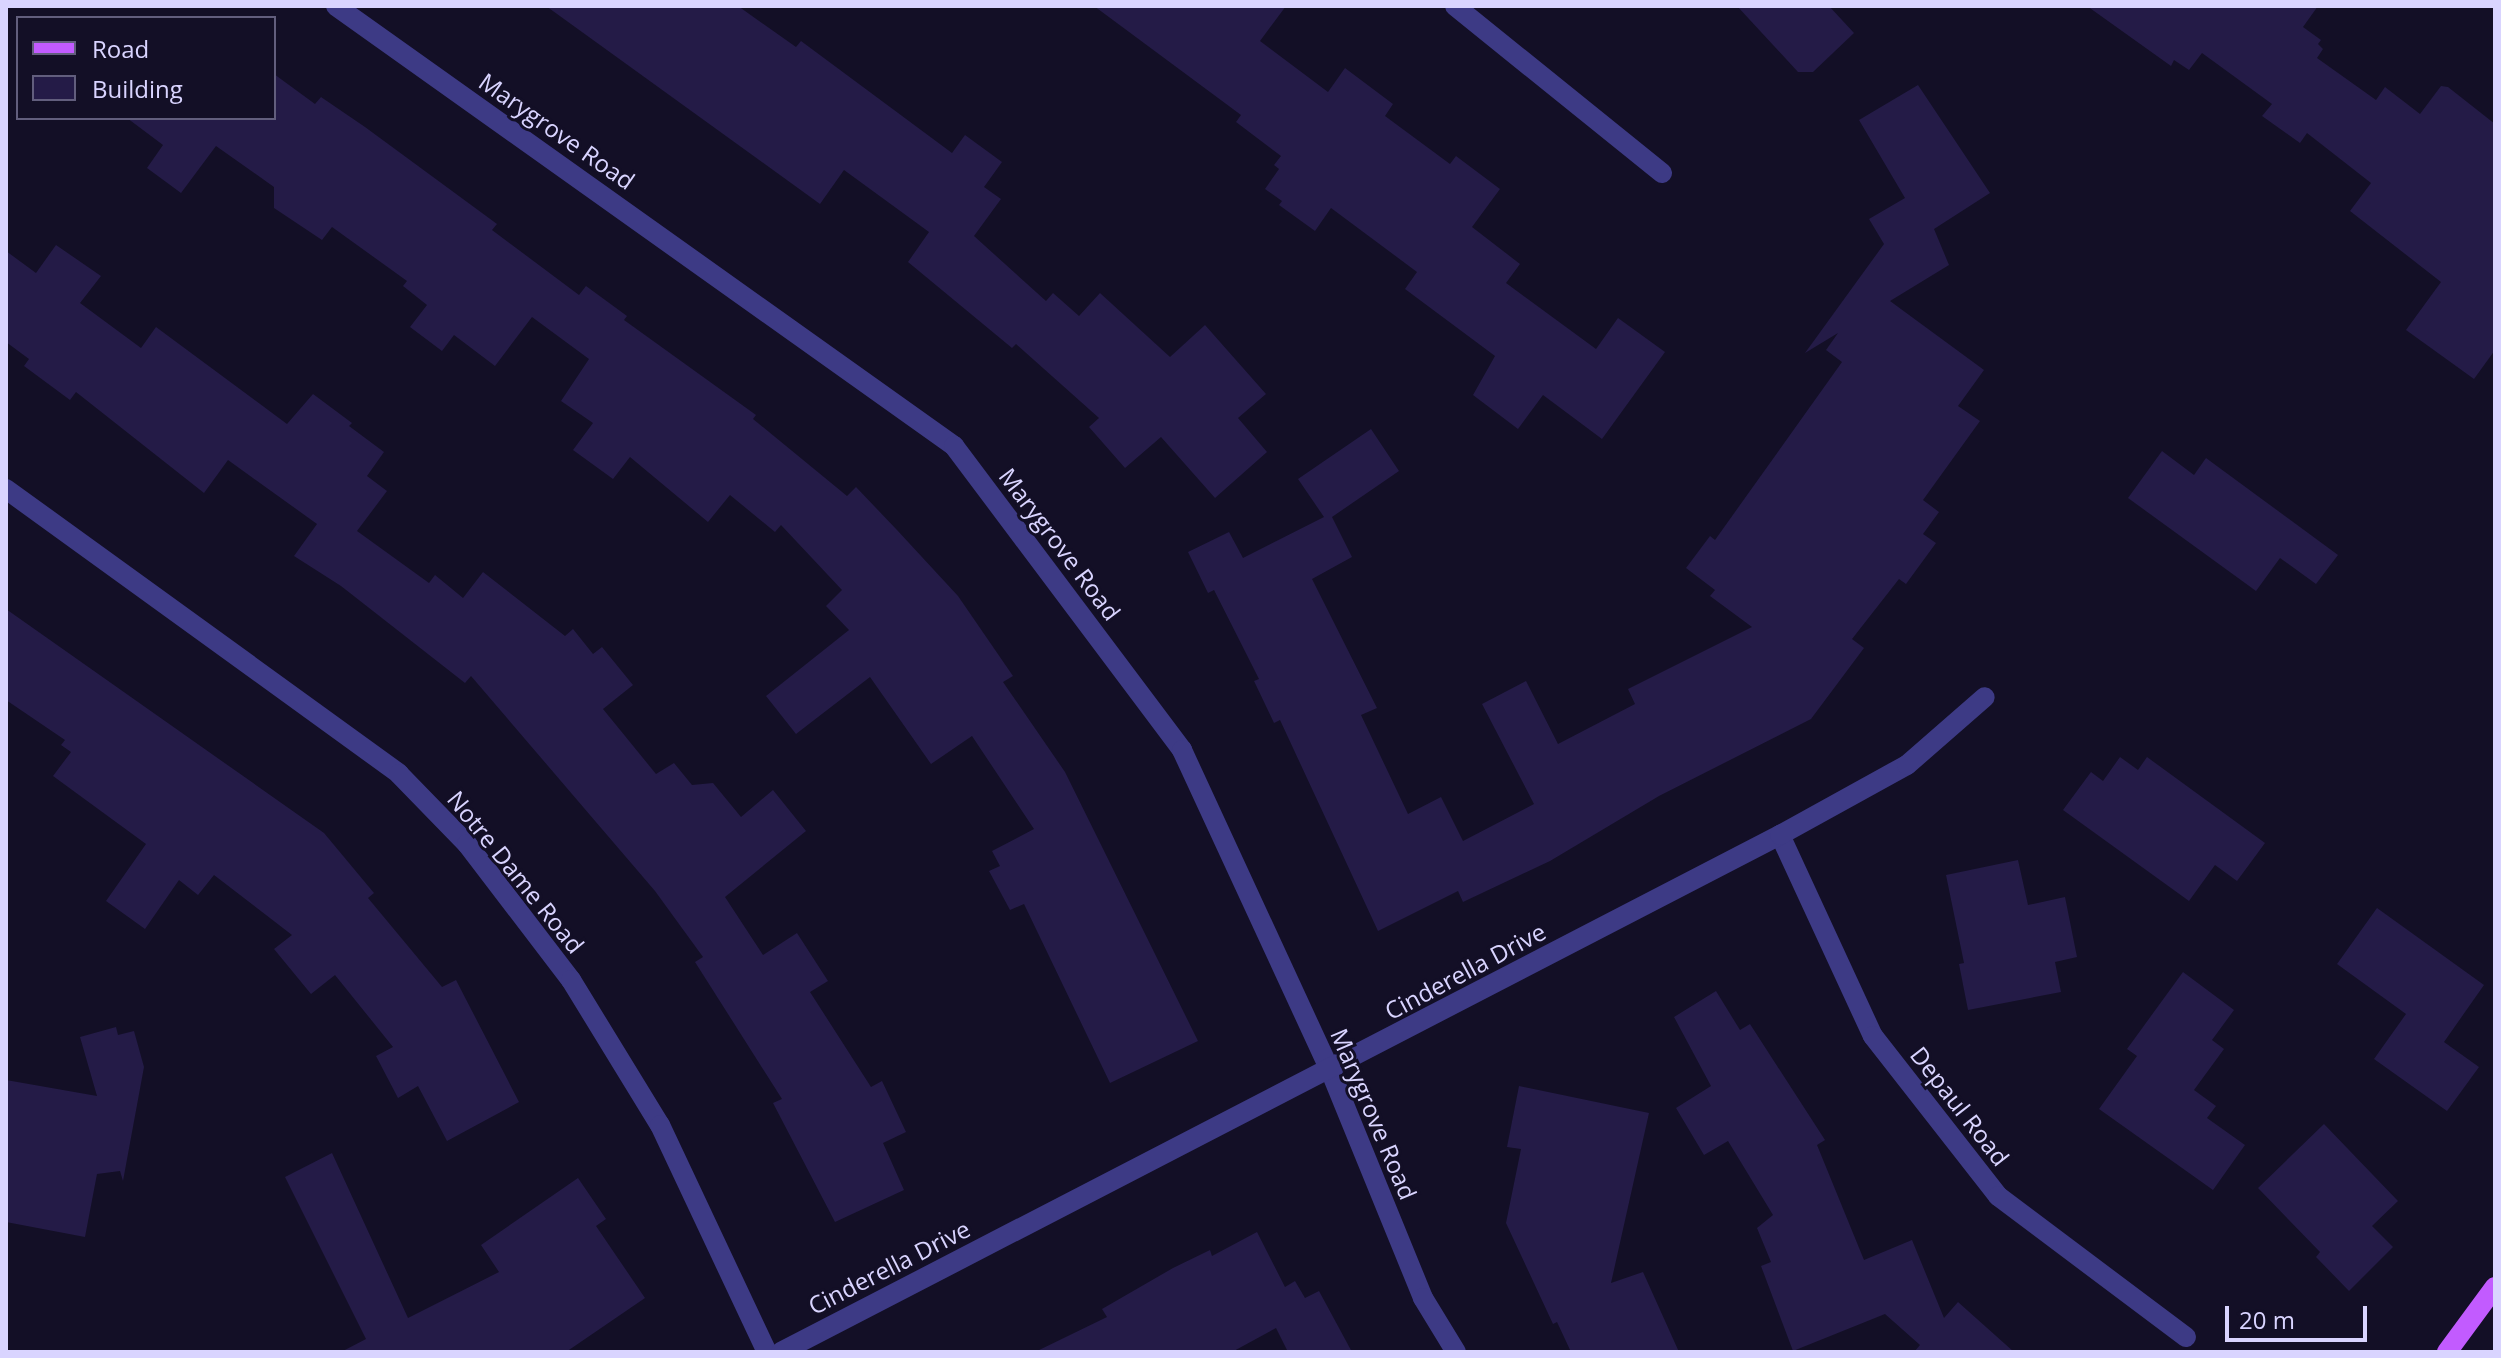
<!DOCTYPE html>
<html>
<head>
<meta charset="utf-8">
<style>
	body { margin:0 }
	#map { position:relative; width:2501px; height:1358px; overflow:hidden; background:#130f26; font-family:"Open Sans",sans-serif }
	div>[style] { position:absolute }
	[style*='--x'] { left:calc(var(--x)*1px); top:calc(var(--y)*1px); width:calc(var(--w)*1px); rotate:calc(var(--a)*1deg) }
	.building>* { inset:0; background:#241b47 }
	.minor>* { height:20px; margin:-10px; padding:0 10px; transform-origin:10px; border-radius:10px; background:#3d3a85 }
	.major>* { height:20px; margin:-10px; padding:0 10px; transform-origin:10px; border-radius:10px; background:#c25bff }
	span { translate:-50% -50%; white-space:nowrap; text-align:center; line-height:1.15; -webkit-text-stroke:6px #130f26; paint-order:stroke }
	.street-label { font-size:24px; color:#d9d4ff }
	.frame { position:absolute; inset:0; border:8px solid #d9d4ff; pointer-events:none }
	.legend { position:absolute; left:16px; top:16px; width:260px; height:104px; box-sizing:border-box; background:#130f26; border:2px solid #625e7d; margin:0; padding:10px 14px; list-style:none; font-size:24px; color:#d9d4ff }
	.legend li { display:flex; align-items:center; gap:16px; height:40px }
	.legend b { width:40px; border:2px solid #625e7d }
	.scale { position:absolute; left:2225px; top:1306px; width:142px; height:36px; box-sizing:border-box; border:4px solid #d9d4ff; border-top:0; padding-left:10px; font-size:24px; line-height:28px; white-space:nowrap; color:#d9d4ff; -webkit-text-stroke:6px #130f26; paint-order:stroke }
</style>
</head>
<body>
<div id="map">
	<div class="building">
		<div style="clip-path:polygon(546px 6px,738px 6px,796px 47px,801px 41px,952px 153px,965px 135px,1002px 162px,984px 187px,1001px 199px,974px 236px,1046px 301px,1053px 293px,1079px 316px,1100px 293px,1170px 357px,1205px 325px,1266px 394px,1238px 418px,1267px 452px,1215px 498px,1161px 437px,1125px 468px,1089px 427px,1099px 418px,1016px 344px,1012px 348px,908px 262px,929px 232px,844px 170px,820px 204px)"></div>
		<div style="clip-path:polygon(1094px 6px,1286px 6px,1260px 41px,1328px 92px,1345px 68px,1393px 104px,1385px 116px,1450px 164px,1456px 156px,1500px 189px,1472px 227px,1520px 264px,1506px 283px,1596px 349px,1618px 318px,1665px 352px,1602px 439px,1543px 395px,1518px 429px,1473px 395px,1495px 356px,1405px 289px,1417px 272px,1331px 208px,1315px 231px,1279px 205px,1282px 201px,1265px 189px,1279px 169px,1274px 165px,1281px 156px,1236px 122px,1241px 115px)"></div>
		<div style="clip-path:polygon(1737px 6px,1829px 6px,1854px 33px,1813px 72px,1798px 72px)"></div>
		<div style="clip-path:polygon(2087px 6px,2318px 6px,2303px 27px,2321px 40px,2318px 44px,2323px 49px,2317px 58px,2376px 100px,2385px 87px,2420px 114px,2441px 86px,2448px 87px,2495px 124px,2495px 350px,2474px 379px,2406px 330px,2441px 282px,2350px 211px,2371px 183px,2307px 133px,2300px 143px,2262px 116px,2272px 104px,2202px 53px,2189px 70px,2174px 60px,2171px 66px)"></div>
		<div style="clip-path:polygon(274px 74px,315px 104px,321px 97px,365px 127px,497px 224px,492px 230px,579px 295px,586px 286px,627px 316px,624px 320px,756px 415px,753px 419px,847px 496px,856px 487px,897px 530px,958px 596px,1013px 676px,1003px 682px,1065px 772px,1198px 1041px,1110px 1083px,1024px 904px,1010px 910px,989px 871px,1000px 866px,992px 851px,1034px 829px,972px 736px,931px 764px,870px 677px,796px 734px,766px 696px,849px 630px,826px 606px,842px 590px,781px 525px,775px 532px,730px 495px,708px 522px,630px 457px,613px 479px,573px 450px,593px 423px,561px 401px,589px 359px,532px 317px,495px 366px,454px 335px,442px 351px,410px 327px,427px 305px,403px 286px,407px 281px,332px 227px,322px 240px,274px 208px,274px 187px,216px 146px,181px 193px,147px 168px,163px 145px,127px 118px,274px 118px)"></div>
		<div style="clip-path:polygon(1918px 85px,1990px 193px,1934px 229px,1949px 265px,1890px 301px,1984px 370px,1958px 406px,1980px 421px,1923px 500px,1939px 512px,1923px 534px,1936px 543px,1906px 584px,1899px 579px,1852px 639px,1864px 648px,1811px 719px,1659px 796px,1550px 861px,1463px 902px,1458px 891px,1378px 931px,1280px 720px,1274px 723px,1254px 681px,1259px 679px,1214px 590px,1208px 593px,1188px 552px,1229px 532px,1243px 558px,1324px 517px,1298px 479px,1371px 429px,1399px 471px,1332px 517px,1352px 557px,1312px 579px,1377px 708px,1361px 715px,1408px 814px,1441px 797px,1463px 841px,1534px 804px,1482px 704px,1526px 681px,1558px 744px,1635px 704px,1628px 689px,1752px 627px,1710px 596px,1715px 590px,1686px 568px,1710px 536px,1715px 540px,1842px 362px,1826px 350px,1838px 333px,1805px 353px,1884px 244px,1869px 219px,1905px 198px,1859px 120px)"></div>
		<div style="clip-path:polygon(56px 245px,101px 276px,80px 303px,141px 348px,156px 327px,287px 424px,313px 394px,352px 423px,349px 426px,384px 452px,367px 476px,387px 491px,357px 531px,429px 583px,435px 575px,463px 598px,483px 572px,565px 636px,573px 629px,593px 654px,602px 647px,633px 685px,603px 709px,656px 774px,674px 763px,692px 785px,713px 783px,741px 817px,773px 790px,806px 831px,725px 897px,763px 955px,797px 933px,828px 981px,810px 992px,871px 1087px,882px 1081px,906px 1132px,883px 1143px,904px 1190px,835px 1222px,773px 1103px,782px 1099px,695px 962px,703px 957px,655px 891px,471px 676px,465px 683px,341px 586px,294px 556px,317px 524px,228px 460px,204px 493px,76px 392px,70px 400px,24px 366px,29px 359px,6px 342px,6px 251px,36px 273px)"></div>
		<div style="clip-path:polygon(2162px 451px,2194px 475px,2206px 458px,2338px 555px,2316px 584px,2280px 558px,2256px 591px,2128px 498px)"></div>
		<div style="clip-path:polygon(6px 609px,324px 833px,374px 893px,368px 898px,442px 987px,456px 980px,519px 1102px,447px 1141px,418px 1086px,398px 1098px,376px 1056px,393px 1047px,335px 975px,311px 994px,274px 949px,292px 935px,214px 875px,198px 895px,179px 880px,145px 929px,106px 901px,146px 844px,53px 776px,71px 752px,61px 745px,65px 740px,6px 700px)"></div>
		<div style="clip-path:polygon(2120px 757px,2138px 770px,2147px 757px,2265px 843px,2237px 881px,2215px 865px,2189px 901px,2063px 810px,2091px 772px,2103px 781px)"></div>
		<div style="clip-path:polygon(2018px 860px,2028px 905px,2065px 897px,2077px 957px,2055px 962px,2061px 992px,1968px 1010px,1959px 964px,1964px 963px,1946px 875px)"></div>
		<div style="clip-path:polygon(2377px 908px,2484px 985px,2444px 1042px,2479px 1067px,2447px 1111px,2374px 1059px,2406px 1014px,2337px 964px)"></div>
		<div style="clip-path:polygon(2183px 972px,2234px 1010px,2212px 1040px,2224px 1049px,2194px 1090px,2216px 1106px,2207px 1118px,2245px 1145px,2213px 1190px,2099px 1109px,2137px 1056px,2127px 1049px)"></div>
		<div style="clip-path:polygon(1716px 991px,1740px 1030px,1750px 1024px,1825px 1140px,1817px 1145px,1864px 1260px,1912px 1240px,1944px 1318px,1958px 1302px,2014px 1352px,1914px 1352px,1920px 1345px,1885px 1314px,1793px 1351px,1761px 1266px,1771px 1262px,1757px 1228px,1773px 1215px,1728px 1141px,1704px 1155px,1676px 1108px,1711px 1086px,1674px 1017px)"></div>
		<div style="clip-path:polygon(116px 1027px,118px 1035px,134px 1031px,144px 1067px,123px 1181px,120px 1171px,97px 1174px,85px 1237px,6px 1222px,6px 1080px,97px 1096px,80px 1037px)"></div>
		<div style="clip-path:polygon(1519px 1086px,1649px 1113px,1611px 1283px,1643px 1272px,1679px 1352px,1571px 1352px,1557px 1322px,1553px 1324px,1506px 1223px,1521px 1149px,1507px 1147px)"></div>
		<div style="clip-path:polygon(2324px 1124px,2398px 1201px,2372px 1226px,2393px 1247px,2349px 1291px,2316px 1257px,2320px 1252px,2258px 1188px)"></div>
		<div style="clip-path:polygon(332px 1153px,408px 1318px,499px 1272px,481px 1245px,578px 1178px,606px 1219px,596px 1226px,645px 1298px,566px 1352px,341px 1352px,366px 1339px,285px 1177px)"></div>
		<div style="clip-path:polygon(1257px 1232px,1285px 1287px,1295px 1281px,1305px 1298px,1319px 1291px,1352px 1352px,1288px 1352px,1276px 1328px,1232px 1352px,1035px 1352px,1107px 1317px,1102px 1309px,1173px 1268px,1210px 1250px,1212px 1256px)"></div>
	</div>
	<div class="minor">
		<div style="--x:336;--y:6;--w:759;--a:35.45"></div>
		<div style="--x:954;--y:446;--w:380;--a:53.1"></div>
		<div style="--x:1182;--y:750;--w:353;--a:65.2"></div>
		<div style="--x:1330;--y:1070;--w:246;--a:67.8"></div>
		<div style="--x:1423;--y:1298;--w:63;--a:58.6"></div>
		<div style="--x:1455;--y:6;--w:266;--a:38.9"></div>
		<div style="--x:6;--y:489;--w:485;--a:35.9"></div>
		<div style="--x:399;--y:774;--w:98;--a:45.8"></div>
		<div style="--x:467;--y:844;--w:171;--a:52.6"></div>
		<div style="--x:571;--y:980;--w:170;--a:58.5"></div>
		<div style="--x:660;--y:1125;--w:251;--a:64.8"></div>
		<div style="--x:1780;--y:835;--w:221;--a:65.2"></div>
		<div style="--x:1873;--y:1036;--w:203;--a:52"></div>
		<div style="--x:1998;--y:1196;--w:235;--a:36.9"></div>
		<div style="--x:781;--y:1352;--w:1125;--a:-27.36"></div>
		<div style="--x:1780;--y:835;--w:145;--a:-28.9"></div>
		<div style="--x:1907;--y:765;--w:103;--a:-41.1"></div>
	</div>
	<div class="major">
		<div style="--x:2447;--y:1352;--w:81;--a:-53.6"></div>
	</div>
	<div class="street-label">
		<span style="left:557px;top:131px;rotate:35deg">Marygrove Road</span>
		<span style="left:1060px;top:544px;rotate:53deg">Marygrove Road</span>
		<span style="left:516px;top:872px;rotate:51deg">Notre Dame Road</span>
		<span style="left:1465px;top:971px;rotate:-28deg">Cinderella Drive</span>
		<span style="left:1960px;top:1106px;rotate:52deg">Depaul Road</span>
		<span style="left:1374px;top:1114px;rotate:67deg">Marygrove Road</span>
		<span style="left:889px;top:1267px;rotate:-27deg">Cinderella Drive</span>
	</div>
	<div class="frame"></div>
	<ul class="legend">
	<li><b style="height:10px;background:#c25bff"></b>Road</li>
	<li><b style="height:22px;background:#241b47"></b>Building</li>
	</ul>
	<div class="scale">20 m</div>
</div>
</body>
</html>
